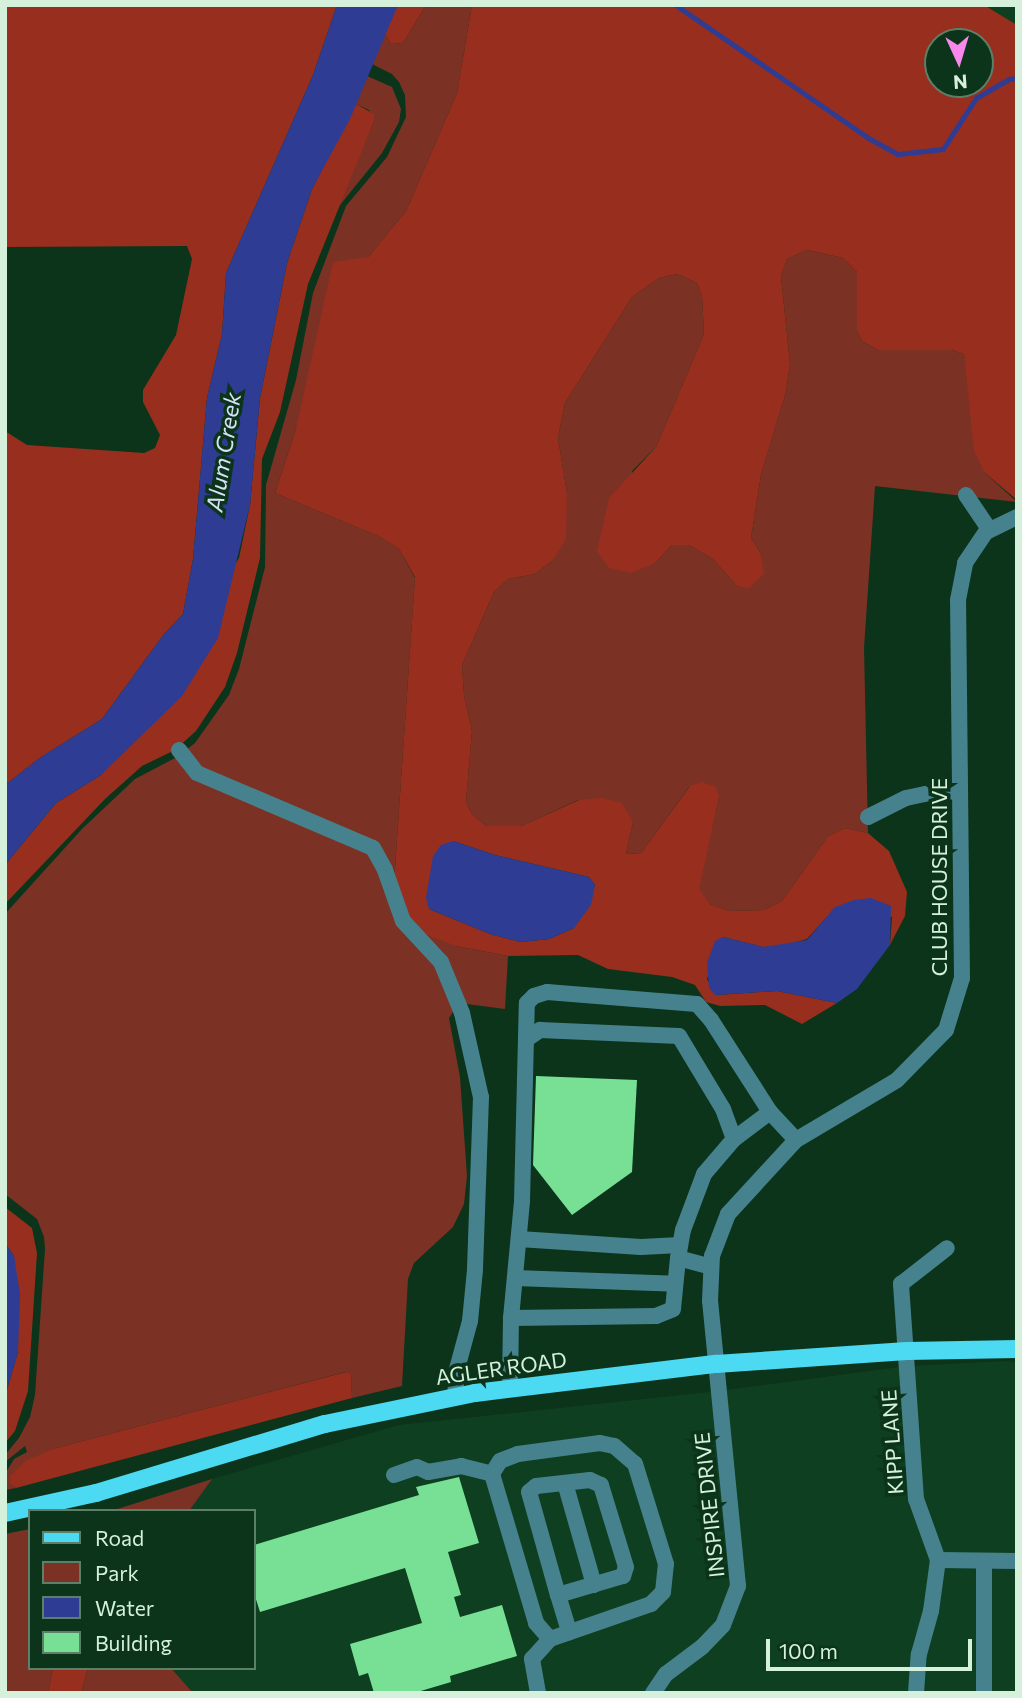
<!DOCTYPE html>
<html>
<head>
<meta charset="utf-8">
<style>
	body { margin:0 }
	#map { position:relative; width:1022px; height:1698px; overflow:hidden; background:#0b341a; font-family:Commissioner,sans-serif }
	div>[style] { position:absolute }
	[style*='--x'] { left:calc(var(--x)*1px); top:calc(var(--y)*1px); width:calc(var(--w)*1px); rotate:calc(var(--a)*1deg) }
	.built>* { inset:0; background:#0f3f21 }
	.green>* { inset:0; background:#7b3225 }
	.forest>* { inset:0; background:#982e1d }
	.water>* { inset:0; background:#2e3c94 }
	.stream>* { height:4.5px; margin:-2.25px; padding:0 2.25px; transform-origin:2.25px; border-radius:2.25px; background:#2e3c94 }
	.building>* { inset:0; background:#77e095 }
	.minor>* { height:16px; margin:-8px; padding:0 8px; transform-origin:8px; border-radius:8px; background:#46828e }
	.major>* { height:18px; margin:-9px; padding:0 9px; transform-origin:9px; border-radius:9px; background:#4cd9f2 }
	span { translate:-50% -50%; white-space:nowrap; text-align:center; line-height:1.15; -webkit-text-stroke:7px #0b341a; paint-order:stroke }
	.street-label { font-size:21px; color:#d5f1db }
	.water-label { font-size:23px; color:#d9e1f9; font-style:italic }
	.frame { position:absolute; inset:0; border:7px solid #d5f1db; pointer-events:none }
	.legend { position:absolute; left:28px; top:1509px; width:228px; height:161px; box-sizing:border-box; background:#0b341a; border:2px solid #5c8067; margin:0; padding:9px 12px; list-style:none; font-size:21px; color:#d5f1db }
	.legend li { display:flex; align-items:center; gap:14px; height:35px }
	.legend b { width:35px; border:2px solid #5c8067 }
	.north { position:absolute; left:924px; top:28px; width:70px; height:70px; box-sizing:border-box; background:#0b341a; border:2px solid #5c8067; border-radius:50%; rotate:176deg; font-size:19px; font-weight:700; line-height:28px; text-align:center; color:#d5f1db }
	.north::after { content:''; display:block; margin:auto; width:24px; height:32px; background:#f888eb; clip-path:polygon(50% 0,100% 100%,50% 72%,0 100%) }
	.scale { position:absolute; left:766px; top:1639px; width:206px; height:32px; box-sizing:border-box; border:4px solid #d5f1db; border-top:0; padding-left:9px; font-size:21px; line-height:24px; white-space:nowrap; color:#d5f1db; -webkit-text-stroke:5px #0b341a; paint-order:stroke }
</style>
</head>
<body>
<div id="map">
	<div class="built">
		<div style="clip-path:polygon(984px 5px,1017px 5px,1017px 25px)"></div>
		<div style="clip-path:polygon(1006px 1361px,1017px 1362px,1017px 1693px,193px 1693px,171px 1668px,254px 1668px,254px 1511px,189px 1511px,212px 1479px,399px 1425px,719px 1391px,908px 1366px)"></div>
	</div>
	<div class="green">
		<div style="clip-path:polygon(426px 5px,472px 5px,457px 93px,406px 211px,368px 257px,296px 429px,275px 493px,380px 537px,399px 549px,415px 578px,394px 882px,456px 946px,508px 956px,505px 1009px,459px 1003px,449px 1018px,460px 1077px,467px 1176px,464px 1204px,453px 1227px,414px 1263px,408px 1279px,402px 1386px,352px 1398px,351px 1374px,345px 1372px,56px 1448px,10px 1484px,16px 1488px,5px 1490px,5px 1474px,14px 1459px,27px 1452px,25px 1446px,5px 1462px,5px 1455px,19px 1438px,30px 1417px,35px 1395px,45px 1249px,44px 1237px,37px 1219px,5px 1194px,5px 914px,82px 829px,135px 779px,177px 757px,195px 743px,229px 695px,239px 669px,265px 567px,266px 485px,296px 380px,313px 293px,346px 206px,387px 157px,406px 117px,405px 95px,399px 82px,392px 74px,372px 64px,384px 33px,391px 44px,403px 43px)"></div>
		<div style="clip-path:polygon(367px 76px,392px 87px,401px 109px,399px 122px,382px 153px,336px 210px,374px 121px,369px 110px,356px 104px)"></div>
		<div style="clip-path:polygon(807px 250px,843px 258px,857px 272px,857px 331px,862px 341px,878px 350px,952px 350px,964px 354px,985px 473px,1017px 502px,875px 486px,864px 648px,868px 833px,845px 828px,828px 836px,782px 901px,764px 910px,729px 911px,710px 904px,698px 889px,719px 798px,689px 787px,641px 853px,626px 854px,633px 822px,578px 800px,521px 826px,486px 826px,472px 814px,466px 802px,472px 731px,464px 695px,462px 665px,494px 592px,508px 579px,535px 574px,553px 560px,567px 493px,558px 438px,565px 403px,632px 297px,659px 278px,677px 274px,697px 283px,702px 296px,704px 334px,656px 447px,632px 471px,655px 563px,672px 545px,689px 545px,713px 559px,737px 586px,760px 552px,751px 538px,761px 475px,786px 392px,790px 364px,781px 276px,787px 259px)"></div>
		<div style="clip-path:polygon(212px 1479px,189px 1511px,111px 1511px)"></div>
		<div style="clip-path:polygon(30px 1529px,30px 1668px,53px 1668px,48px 1693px,5px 1693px,5px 1534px)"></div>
		<div style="clip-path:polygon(88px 1668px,171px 1668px,193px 1693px,81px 1693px)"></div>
	</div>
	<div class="forest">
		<div style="clip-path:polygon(5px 5px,337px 5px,313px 75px,226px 273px,222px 334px,207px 398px,193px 559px,183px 614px,164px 634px,102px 719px,41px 757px,5px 785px,5px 431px,27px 445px,144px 453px,155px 448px,160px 435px,143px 402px,143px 390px,176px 335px,192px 259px,187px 246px,5px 247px)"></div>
		<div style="clip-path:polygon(398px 5px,426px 5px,403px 43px,391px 44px,384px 33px)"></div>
		<div style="clip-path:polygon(evenodd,472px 5px,984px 5px,1017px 25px,1017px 500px,985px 473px,974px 451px,964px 354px,952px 350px,878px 350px,862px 341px,857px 331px,857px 272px,843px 258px,807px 250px,787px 259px,781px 276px,790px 364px,786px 392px,761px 475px,751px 538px,760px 552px,764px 573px,749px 588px,737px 586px,713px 559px,689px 545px,672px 545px,655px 563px,631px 573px,609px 568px,597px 551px,609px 498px,656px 447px,704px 334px,702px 296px,697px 283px,677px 274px,659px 278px,632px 297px,565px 403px,558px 438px,567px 493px,566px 539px,553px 560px,535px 574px,508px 579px,494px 592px,462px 665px,464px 695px,472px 731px,466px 802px,472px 814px,486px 826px,521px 826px,579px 800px,601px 798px,622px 803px,633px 822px,626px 854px,641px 853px,690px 786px,702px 782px,716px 787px,719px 798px,699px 889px,710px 904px,729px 911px,764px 910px,782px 901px,828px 836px,845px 828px,868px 833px,889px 851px,907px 892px,905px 916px,890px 945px,892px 917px,835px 908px,807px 939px,783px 946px,763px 947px,723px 937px,707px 979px,716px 995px,777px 991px,837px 1003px,802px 1024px,765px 1005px,720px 1006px,706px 1002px,695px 985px,672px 977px,608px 969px,578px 955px,508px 956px,456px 946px,422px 933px,401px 909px,394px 882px,415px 577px,399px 549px,380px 537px,275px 493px,296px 429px,333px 262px,368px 257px,406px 211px,457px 93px,472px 5px,938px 42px,980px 42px,980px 84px,938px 84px,938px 42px,472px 5px,453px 841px,495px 855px,589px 877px,595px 885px,574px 928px,549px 939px,521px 942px,490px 934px,429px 909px,453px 841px)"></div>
		<div style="clip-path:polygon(356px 104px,374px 114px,374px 121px,308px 284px,280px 412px,262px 459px,260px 558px,237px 653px,225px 687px,196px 731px,175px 750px,142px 766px,105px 799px,5px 904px,5px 865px,56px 803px,101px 775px,239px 558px,250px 505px,260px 398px,287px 263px,312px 189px)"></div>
		<div style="clip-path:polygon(5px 1207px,32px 1228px,37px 1253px,28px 1391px,15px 1431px,5px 1443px,5px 1396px,18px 1352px,14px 1256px,5px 1243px)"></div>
		<div style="clip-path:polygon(346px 1372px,351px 1374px,352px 1398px,16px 1488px,10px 1484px,10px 1476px,27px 1460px,56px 1448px)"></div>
		<div style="clip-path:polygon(53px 1668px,88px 1668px,81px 1693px,48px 1693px)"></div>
	</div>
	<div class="water">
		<div style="clip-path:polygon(337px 5px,398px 5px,350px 119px,312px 189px,287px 263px,260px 398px,250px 505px,218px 638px,182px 696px,101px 775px,56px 803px,5px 865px,5px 785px,41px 757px,102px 719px,164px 634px,183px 614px,193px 559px,207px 398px,222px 334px,226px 273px,313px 75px)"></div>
		<div style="clip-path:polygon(453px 841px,495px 855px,589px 877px,595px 885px,591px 905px,574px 928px,549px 939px,521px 942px,490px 934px,429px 909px,426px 898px,433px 856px,441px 845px)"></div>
		<div style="clip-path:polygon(871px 898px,891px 906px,890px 945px,857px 989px,837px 1003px,777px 991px,715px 995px,709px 988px,707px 963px,715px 941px,723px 937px,764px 947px,807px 940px,835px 907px,854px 900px)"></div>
		<div style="clip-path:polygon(5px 1243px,14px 1256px,20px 1294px,18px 1352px,5px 1396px)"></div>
	</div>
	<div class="stream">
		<div style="--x:676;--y:5;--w:232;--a:34.6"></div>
		<div style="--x:867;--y:137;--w:35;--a:29"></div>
		<div style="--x:898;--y:154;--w:45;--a:-6.3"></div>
		<div style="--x:943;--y:149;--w:61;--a:-57.1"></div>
		<div style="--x:976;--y:98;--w:38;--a:-30"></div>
		<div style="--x:1009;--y:79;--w:8;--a:-7"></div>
	</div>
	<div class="building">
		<div style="clip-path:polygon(536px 1076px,637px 1080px,632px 1172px,572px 1215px,533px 1165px)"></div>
		<div style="clip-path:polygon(459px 1477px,479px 1543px,448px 1552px,461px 1595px,454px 1597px,460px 1617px,502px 1605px,517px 1656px,450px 1676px,451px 1682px,414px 1693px,374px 1693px,368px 1673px,359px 1676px,350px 1644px,422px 1623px,405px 1568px,260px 1612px,254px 1593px,254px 1545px,419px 1495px,416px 1487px)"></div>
	</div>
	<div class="minor">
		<div style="--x:966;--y:495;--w:41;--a:55.9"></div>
		<div style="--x:179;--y:750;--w:29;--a:52"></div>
		<div style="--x:197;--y:773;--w:191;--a:23.1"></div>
		<div style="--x:373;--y:848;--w:25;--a:61"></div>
		<div style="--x:385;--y:870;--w:54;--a:70.6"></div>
		<div style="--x:403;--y:921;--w:56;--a:47.2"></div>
		<div style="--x:441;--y:962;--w:55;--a:67.6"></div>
		<div style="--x:462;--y:1013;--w:86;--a:77.3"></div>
		<div style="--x:481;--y:1097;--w:173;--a:92"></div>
		<div style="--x:475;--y:1270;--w:51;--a:95.6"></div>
		<div style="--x:470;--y:1321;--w:50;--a:105.2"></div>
		<div style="--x:457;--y:1369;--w:27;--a:94"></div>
		<div style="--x:868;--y:817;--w:42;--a:-26.6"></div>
		<div style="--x:906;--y:798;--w:35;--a:-12"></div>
		<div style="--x:940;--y:791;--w:20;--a:3"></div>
		<div style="--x:527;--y:1039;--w:16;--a:-35"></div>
		<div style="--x:540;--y:1030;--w:139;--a:2.5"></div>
		<div style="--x:679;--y:1036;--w:85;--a:58.9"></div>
		<div style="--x:723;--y:1109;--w:32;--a:70"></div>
		<div style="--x:519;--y:1239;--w:122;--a:3.8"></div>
		<div style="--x:641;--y:1247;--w:39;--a:-3"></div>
		<div style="--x:678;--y:1258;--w:28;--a:-80"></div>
		<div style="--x:683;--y:1230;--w:60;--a:-69.4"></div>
		<div style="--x:704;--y:1174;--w:46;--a:-49.4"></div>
		<div style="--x:734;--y:1139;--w:45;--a:-36.9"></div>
		<div style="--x:515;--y:1278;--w:160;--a:2.1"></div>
		<div style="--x:511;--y:1318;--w:145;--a:-0.8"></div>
		<div style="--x:656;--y:1316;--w:18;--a:-22"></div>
		<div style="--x:673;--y:1309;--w:51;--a:-84.4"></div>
		<div style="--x:678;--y:1258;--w:34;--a:15"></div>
		<div style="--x:510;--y:1388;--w:70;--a:-89.2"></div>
		<div style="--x:511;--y:1318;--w:118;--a:-84.6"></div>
		<div style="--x:522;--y:1201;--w:198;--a:-88.6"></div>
		<div style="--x:527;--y:1003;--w:10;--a:-45"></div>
		<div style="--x:534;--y:996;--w:14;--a:-17"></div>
		<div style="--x:547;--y:992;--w:150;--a:4.6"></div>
		<div style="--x:697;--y:1004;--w:21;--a:49"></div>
		<div style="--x:711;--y:1020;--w:109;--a:57.3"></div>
		<div style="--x:770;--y:1112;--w:38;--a:47"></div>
		<div style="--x:394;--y:1475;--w:24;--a:-19"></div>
		<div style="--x:417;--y:1467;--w:12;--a:24"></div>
		<div style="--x:428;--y:1472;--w:34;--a:-10"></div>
		<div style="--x:461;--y:1466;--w:32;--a:14"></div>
		<div style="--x:565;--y:1483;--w:106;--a:74.1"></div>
		<div style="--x:938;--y:1560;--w:79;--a:0.7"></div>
		<div style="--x:984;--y:1561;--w:132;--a:90"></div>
		<div style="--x:558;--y:1595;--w:68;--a:-16.3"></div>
		<div style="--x:623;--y:1576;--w:9;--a:-72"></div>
		<div style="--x:626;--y:1567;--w:86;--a:-107"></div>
		<div style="--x:601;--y:1485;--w:12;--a:-156"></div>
		<div style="--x:590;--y:1480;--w:54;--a:173.7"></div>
		<div style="--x:536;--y:1486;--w:9;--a:139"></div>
		<div style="--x:529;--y:1492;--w:107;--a:74.3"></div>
		<div style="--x:558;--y:1595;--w:39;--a:73"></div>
		<div style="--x:538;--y:1693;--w:35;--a:-100"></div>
		<div style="--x:532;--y:1659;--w:27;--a:-48"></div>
		<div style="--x:550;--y:1639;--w:107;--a:-19.1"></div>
		<div style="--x:651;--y:1604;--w:17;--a:-45"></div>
		<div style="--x:663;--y:1592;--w:28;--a:-84"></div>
		<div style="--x:666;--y:1564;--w:105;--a:-107.2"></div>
		<div style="--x:635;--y:1464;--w:28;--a:-139"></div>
		<div style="--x:614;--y:1446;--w:14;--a:-168"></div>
		<div style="--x:600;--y:1443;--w:83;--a:172.4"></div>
		<div style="--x:518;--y:1454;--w:19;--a:159"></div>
		<div style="--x:500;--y:1461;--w:15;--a:122"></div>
		<div style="--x:492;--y:1474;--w:155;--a:73.5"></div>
		<div style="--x:536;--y:1623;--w:21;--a:49"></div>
		<div style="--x:653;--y:1693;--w:23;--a:-56"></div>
		<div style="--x:666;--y:1674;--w:45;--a:-36.9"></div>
		<div style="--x:702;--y:1647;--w:30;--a:-46"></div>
		<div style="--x:723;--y:1625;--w:42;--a:-69"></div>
		<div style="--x:738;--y:1586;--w:286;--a:-95.6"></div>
		<div style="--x:710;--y:1301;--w:45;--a:-87.5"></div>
		<div style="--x:712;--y:1256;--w:45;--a:-69.1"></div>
		<div style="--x:728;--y:1214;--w:100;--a:-47.4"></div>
		<div style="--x:796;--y:1140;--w:117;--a:-30.7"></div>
		<div style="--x:897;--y:1080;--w:70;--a:-45.6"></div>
		<div style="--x:946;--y:1030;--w:54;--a:-72.9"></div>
		<div style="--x:962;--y:978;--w:378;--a:-90.6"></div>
		<div style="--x:958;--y:600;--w:38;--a:-79"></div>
		<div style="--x:965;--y:563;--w:37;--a:-56"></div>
		<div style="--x:986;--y:532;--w:34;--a:-26"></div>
		<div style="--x:916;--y:1693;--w:39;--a:-86"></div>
		<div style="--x:919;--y:1654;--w:45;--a:-74.4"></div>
		<div style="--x:931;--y:1611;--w:51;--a:-82.2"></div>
		<div style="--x:938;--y:1560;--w:65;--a:-109.8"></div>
		<div style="--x:916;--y:1499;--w:216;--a:-94"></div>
		<div style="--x:901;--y:1284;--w:58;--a:-38"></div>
	</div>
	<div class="major">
		<div style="--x:5;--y:1513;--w:93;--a:-12.4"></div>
		<div style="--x:96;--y:1493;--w:239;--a:-16.8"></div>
		<div style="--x:325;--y:1424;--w:153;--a:-11.7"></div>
		<div style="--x:475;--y:1393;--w:243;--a:-6.9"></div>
		<div style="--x:716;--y:1364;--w:191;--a:-3.9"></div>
		<div style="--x:907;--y:1351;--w:110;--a:-1"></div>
	</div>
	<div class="street-label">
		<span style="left:939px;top:877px;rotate:-90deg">CLUB HOUSE DRIVE</span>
		<span style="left:501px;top:1368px;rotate:-8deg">AGLER ROAD</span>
		<span style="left:892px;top:1442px;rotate:-94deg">KIPP LANE</span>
		<span style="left:709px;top:1505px;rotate:-96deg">INSPIRE DRIVE</span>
	</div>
	<div class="water-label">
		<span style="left:223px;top:452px;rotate:-81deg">Alum Creek</span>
	</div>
	<div class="frame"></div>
	<ul class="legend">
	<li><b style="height:9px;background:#4cd9f2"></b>Road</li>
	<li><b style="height:19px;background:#7b3225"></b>Park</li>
	<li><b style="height:19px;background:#2e3c94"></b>Water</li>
	<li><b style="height:19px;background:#77e095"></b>Building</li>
	</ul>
	<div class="north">N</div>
	<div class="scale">100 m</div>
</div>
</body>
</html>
